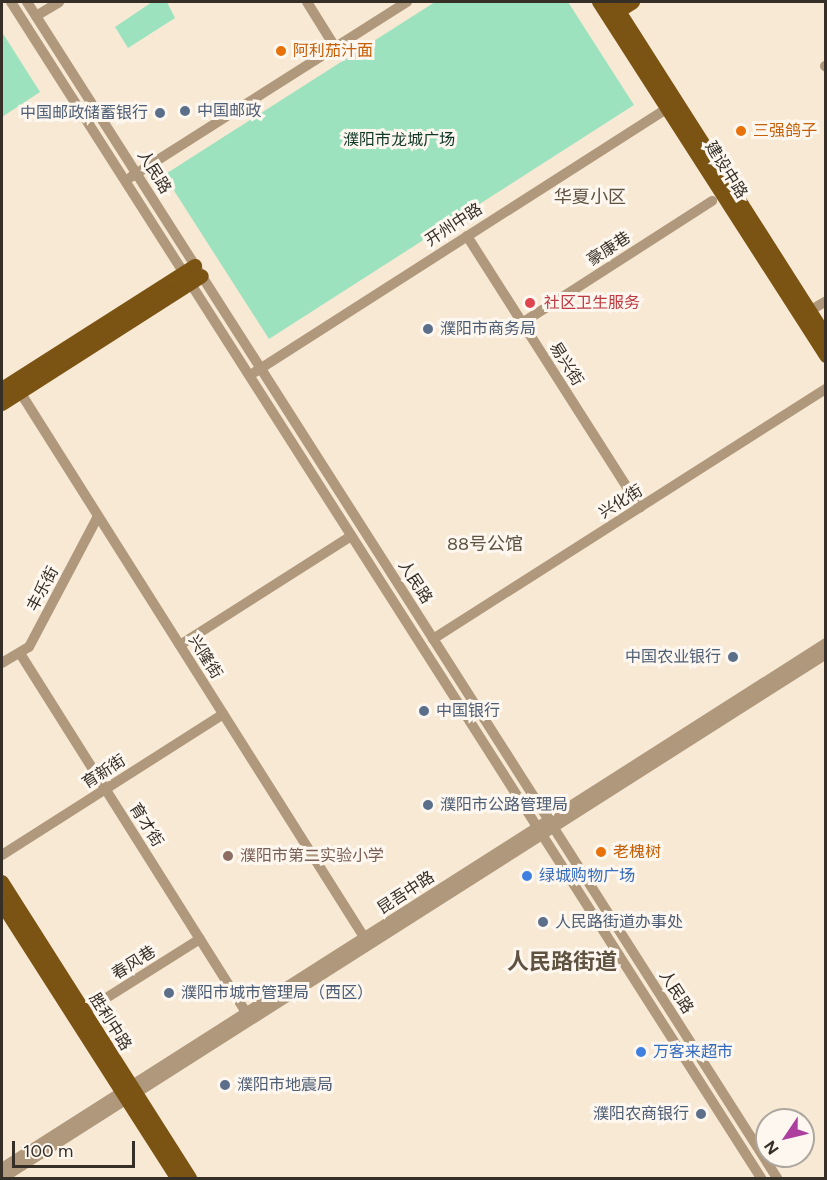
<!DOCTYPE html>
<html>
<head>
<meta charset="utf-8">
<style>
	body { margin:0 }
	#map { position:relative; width:827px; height:1180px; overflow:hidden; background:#f7e9d4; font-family:Figtree,"Noto Sans SC",sans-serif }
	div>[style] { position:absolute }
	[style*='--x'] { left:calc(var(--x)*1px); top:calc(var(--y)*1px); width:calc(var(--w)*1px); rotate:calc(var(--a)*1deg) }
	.green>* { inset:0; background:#9de2be }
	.minor>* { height:10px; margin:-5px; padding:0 5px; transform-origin:5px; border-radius:5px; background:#af987b }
	.major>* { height:14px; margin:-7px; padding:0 7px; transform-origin:7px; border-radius:7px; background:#7b5313 }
	.dots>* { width:16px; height:16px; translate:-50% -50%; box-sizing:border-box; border:3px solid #fdf7ef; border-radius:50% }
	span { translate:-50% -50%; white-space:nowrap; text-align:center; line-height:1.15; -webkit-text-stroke:6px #fdf7ef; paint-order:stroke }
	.food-label { font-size:16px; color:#c56008 }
	.left { translate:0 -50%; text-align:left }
	.service-label { font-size:16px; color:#4e5e75 }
	.right { translate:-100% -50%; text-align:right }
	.park-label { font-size:16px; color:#0f3725 }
	.street-label { font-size:16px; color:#352f27 }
	.health-label { font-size:16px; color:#be3a42 }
	.education-label { font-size:16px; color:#785e54 }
	.shop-label { font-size:16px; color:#366cbe }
	.neighbourhood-label { font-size:18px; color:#5f5241 }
	.district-label { font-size:22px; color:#5f5241; font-weight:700 }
	.frame { position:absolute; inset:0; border:3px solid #352f27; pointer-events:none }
	.north { position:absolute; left:755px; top:1108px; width:60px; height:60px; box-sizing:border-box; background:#fdf7ef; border:2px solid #ada79f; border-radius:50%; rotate:235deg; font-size:16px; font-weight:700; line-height:24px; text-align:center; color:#352f27 }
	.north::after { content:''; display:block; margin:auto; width:21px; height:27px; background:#ad3f9e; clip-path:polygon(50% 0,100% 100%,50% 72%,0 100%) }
	.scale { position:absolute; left:12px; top:1141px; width:123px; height:27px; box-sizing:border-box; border:3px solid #352f27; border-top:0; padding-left:8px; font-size:18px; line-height:21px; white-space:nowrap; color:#352f27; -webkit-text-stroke:4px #fdf7ef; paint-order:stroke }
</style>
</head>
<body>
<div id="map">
	<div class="green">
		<div style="clip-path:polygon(152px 2px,167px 2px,175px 18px,128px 48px,115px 27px)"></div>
		<div style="clip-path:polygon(435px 2px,568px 2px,634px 105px,269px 339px,164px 175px)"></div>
		<div style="clip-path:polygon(2px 32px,40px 92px,2px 117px)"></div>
	</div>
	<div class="minor">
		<div style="--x:11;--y:2;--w:1395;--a:57.47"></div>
		<div style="--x:27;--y:2;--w:1395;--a:57.47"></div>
		<div style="--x:307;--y:2;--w:53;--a:58.1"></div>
		<div style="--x:36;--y:16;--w:27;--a:-31"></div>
		<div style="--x:825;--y:66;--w:1;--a:45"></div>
		<div style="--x:131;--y:177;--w:327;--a:-32.4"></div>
		<div style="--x:467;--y:236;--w:322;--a:57.5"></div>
		<div style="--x:809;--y:311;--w:20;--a:-30"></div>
		<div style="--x:522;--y:323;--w:226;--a:-32.7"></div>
		<div style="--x:255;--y:372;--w:497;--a:-32.6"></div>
		<div style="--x:20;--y:392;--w:644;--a:57.74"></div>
		<div style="--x:433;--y:639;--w:466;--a:-32.5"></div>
		<div style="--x:180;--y:645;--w:203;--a:-32.5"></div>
		<div style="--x:21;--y:655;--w:422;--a:57.8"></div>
		<div style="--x:2;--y:663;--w:31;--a:-31"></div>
		<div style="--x:29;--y:647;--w:148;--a:-62.2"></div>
		<div style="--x:2;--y:855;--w:262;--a:-32.5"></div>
		<div style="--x:84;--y:1012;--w:137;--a:-32.2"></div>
		<div style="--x:2;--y:1168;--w:977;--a:-32.5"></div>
		<div style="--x:3;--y:1178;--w:976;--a:-32.48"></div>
	</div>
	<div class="major">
		<div style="--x:599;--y:2;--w:421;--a:57.3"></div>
		<div style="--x:613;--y:2;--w:396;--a:57.5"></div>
		<div style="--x:611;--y:16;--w:26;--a:-32"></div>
		<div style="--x:2;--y:389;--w:229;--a:-32.5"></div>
		<div style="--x:2;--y:404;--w:237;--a:-32.6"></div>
		<div style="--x:2;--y:882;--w:351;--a:57.6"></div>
		<div style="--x:2;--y:904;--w:325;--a:57.4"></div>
	</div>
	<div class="dots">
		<div style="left:281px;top:51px;background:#e8710a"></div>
		<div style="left:185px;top:111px;background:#5c6f8a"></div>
		<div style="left:160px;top:113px;background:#5c6f8a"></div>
		<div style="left:741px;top:131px;background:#e8710a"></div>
		<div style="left:530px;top:303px;background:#e0444e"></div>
		<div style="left:428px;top:329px;background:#5c6f8a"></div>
		<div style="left:733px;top:657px;background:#5c6f8a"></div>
		<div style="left:424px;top:711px;background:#5c6f8a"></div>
		<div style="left:428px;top:805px;background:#5c6f8a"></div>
		<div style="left:601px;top:852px;background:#e8710a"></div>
		<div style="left:228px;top:856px;background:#8d6e63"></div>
		<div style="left:527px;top:876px;background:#3f7fe0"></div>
		<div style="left:543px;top:922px;background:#5c6f8a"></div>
		<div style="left:169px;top:993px;background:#5c6f8a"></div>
		<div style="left:641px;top:1052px;background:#3f7fe0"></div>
		<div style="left:225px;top:1085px;background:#5c6f8a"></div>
		<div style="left:701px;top:1114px;background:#5c6f8a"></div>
	</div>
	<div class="food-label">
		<span class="left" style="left:293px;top:51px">阿利茄汁面</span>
		<span class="left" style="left:753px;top:131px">三强鸽子</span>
		<span class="left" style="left:613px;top:852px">老槐树</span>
	</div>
	<div class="service-label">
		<span class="left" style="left:197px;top:111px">中国邮政</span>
		<span class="right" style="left:148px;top:113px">中国邮政储蓄银行</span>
		<span class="left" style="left:440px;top:329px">濮阳市商务局</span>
		<span class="right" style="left:721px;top:657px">中国农业银行</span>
		<span class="left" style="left:436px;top:711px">中国银行</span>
		<span class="left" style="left:440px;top:805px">濮阳市公路管理局</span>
		<span class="left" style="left:555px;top:922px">人民路街道办事处</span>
		<span class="left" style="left:181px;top:993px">濮阳市城市管理局（西区）</span>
		<span class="left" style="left:237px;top:1085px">濮阳市地震局</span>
		<span class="right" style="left:689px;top:1114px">濮阳农商银行</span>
	</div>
	<div class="park-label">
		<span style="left:399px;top:140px">濮阳市龙城广场</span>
	</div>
	<div class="street-label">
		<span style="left:726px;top:170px;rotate:58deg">建设中路</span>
		<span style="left:154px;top:172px;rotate:58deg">人民路</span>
		<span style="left:454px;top:225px;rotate:-33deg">开州中路</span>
		<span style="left:609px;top:249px;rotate:-33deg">豪康巷</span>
		<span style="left:566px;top:364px;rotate:58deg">易兴街</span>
		<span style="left:621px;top:502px;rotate:-32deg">兴化街</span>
		<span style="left:415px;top:582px;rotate:57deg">人民路</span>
		<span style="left:43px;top:589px;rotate:-62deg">丰乐街</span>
		<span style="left:205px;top:657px;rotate:58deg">兴隆街</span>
		<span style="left:104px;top:772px;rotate:-33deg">育新街</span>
		<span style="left:146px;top:825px;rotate:58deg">育才街</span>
		<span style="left:406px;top:893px;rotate:-33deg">昆吾中路</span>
		<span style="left:134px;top:963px;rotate:-32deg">春风巷</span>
		<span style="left:676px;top:992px;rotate:57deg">人民路</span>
		<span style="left:110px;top:1022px;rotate:58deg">胜利中路</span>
	</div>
	<div class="health-label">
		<span class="left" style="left:544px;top:303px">社区卫生服务</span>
	</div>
	<div class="education-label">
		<span class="left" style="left:240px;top:856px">濮阳市第二实验小学</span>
	</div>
	<div class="shop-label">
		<span class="left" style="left:539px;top:876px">绿城购物广场</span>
		<span class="left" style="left:653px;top:1052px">万客来超市</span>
	</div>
	<div class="neighbourhood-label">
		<span style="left:590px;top:197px">华夏小区</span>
		<span style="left:485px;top:544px">88号公馆</span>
	</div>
	<div class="district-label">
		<span style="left:562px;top:962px">人民路街道</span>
	</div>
	<div class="frame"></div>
	<div class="north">N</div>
	<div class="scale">100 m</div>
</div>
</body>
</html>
